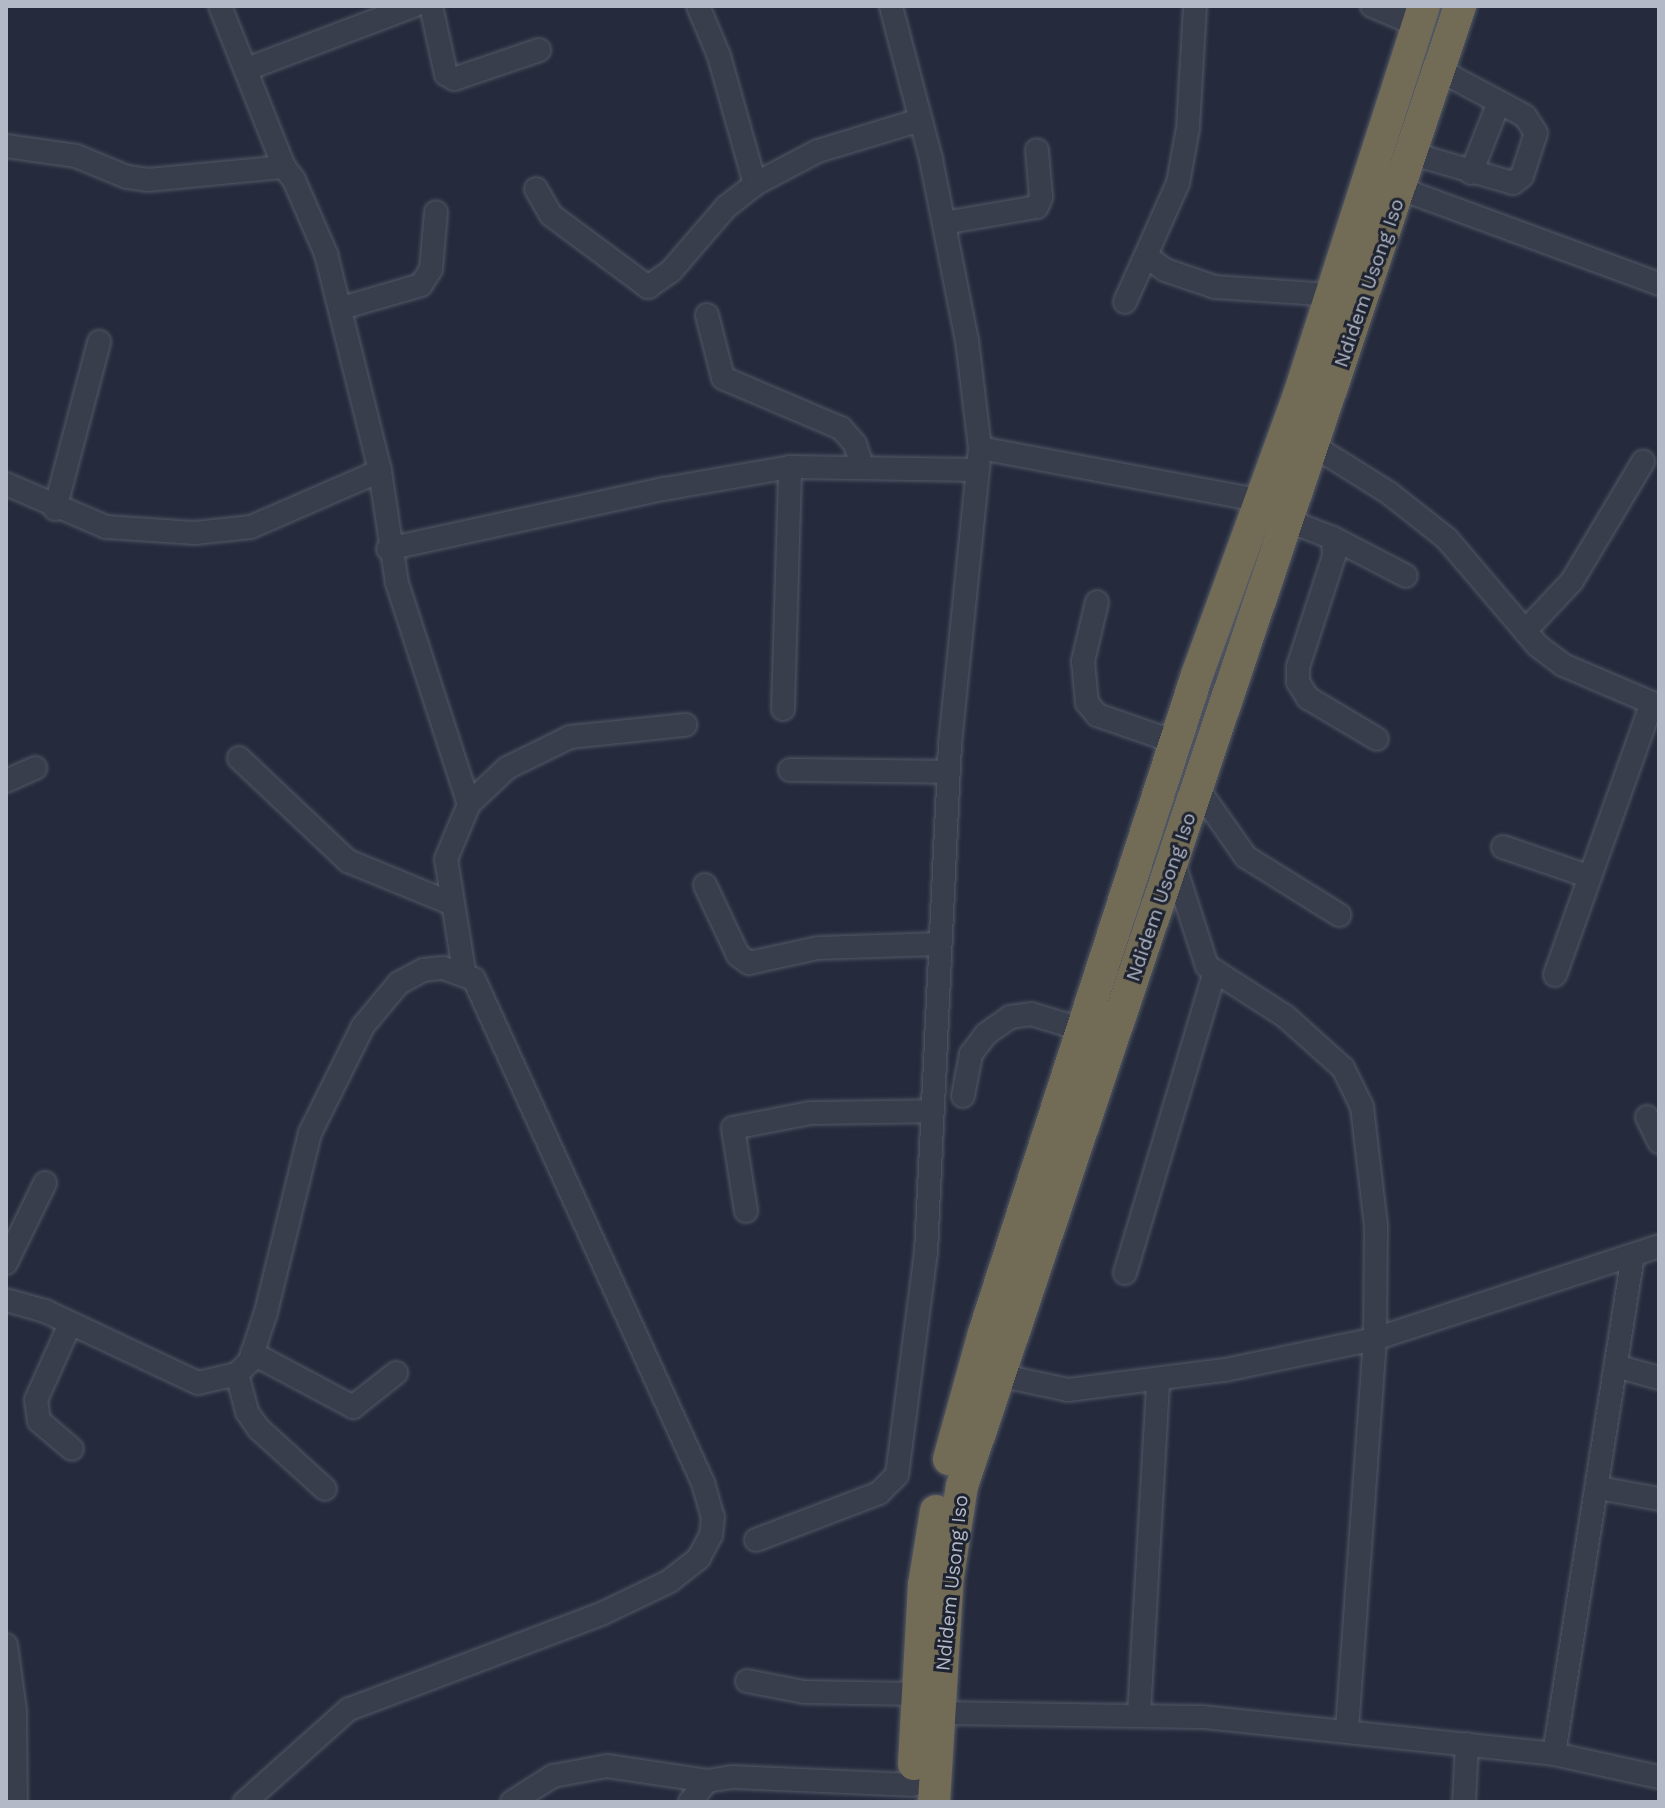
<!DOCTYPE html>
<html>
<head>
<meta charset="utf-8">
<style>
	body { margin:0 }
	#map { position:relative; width:1665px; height:1808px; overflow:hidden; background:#252b3c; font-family:"Work Sans",sans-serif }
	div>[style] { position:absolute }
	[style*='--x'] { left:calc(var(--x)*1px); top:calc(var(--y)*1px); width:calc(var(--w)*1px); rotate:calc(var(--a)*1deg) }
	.roads { filter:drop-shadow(0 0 2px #545967) drop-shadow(0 0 2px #545967) }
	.minor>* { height:22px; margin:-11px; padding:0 11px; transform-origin:11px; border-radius:11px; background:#383e4c }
	.highway>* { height:32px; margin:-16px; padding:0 16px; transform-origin:16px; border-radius:16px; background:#726b56 }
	span { translate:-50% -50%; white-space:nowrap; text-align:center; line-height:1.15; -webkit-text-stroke:6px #1e2331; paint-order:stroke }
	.street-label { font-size:20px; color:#b4b9c7 }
	.frame { position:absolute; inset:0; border:8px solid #b4b9c7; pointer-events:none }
</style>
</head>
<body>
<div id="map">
	<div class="roads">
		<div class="minor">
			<div style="--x:220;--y:6;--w:173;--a:68.3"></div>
			<div style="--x:284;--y:167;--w:16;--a:52"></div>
			<div style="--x:294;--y:180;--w:81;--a:66.6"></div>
			<div style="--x:326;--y:254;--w:224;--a:76"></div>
			<div style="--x:380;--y:471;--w:113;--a:81.4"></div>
			<div style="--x:397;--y:583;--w:232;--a:72"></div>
			<div style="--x:431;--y:6;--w:70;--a:77.6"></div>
			<div style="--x:446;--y:74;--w:9;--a:32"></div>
			<div style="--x:454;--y:79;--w:90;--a:-18.8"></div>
			<div style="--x:698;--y:6;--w:54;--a:67.2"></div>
			<div style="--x:719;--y:56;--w:133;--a:74.3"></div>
			<div style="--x:1372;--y:6;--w:49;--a:22.9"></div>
			<div style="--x:247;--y:69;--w:178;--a:-20.7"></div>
			<div style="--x:6;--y:146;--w:71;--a:8.1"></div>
			<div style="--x:76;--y:156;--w:55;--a:22.4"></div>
			<div style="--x:127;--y:177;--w:21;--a:8"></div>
			<div style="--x:148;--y:180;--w:137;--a:-5.5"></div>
			<div style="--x:1413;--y:154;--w:104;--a:16.2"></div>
			<div style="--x:1513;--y:183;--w:11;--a:-38"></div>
			<div style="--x:1522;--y:176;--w:45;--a:-72"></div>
			<div style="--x:1536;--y:133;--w:20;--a:-123"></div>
			<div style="--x:1525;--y:116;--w:95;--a:-151.8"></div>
			<div style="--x:1471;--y:173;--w:76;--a:-68.5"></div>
			<div style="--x:536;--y:189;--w:30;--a:60"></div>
			<div style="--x:551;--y:215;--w:121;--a:36.6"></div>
			<div style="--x:648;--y:287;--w:28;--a:-35"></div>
			<div style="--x:671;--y:271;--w:84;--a:-49.3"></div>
			<div style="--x:726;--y:207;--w:37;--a:-38"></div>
			<div style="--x:755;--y:184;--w:71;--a:-27.6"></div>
			<div style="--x:818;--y:151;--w:107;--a:-16.9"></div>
			<div style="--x:1401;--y:189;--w:275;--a:20.2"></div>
			<div style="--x:944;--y:223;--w:94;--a:-9.8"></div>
			<div style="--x:1037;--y:207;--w:11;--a:-68"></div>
			<div style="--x:1041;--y:197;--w:47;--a:-94.9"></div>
			<div style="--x:1146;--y:256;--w:24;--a:36"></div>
			<div style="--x:1165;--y:270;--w:53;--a:18.8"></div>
			<div style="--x:1215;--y:287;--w:116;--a:3.9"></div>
			<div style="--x:1125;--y:302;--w:130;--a:-66"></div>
			<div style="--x:1178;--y:183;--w:56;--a:-79.7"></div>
			<div style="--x:1188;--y:128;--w:122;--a:-86.7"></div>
			<div style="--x:342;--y:308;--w:82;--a:-16.2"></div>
			<div style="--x:421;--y:285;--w:19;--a:-58"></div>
			<div style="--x:431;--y:269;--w:57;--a:-85"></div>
			<div style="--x:707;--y:315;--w:65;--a:75.7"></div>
			<div style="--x:723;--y:378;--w:128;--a:23"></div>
			<div style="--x:841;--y:428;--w:21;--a:49"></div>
			<div style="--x:855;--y:444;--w:25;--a:72"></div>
			<div style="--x:1314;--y:446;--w:89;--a:32.1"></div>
			<div style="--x:1389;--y:493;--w:74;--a:38.4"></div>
			<div style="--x:1447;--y:539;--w:140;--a:49.6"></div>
			<div style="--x:1538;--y:646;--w:31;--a:37"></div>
			<div style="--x:1563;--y:665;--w:104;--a:23.1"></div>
			<div style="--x:980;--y:448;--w:298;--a:10.6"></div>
			<div style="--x:6;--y:484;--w:109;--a:23.3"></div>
			<div style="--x:106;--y:527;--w:89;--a:3.9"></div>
			<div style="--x:195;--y:533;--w:56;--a:-6.1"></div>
			<div style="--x:251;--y:527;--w:141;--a:-23.5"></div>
			<div style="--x:55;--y:509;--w:173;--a:-75.2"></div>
			<div style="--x:1289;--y:521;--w:47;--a:21.1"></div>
			<div style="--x:1333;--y:538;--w:18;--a:87"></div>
			<div style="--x:1334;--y:556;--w:117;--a:108"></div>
			<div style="--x:1298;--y:667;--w:15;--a:90"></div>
			<div style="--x:1298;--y:682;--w:19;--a:58"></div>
			<div style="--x:1308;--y:698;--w:80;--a:30.7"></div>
			<div style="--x:1333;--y:538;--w:82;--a:27.5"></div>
			<div style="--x:388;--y:549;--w:282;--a:-12.3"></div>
			<div style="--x:664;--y:489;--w:128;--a:-9.9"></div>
			<div style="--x:790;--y:467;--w:188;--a:0.9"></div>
			<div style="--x:1097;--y:602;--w:61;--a:103.3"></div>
			<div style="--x:1083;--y:661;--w:42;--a:84.6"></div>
			<div style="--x:1087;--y:703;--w:16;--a:50"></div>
			<div style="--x:1097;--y:715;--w:86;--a:19.1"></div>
			<div style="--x:1525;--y:631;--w:69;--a:-46.8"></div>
			<div style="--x:1572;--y:581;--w:139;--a:-59.2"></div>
			<div style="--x:783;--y:709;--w:242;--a:-88.3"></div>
			<div style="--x:239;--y:758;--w:150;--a:43.4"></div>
			<div style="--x:348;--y:861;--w:110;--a:22.4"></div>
			<div style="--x:790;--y:770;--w:159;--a:0.7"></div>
			<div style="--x:6;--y:781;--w:32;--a:-24"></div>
			<div style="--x:1198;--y:789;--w:83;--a:54.8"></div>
			<div style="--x:1246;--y:857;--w:110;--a:31.9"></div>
			<div style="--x:1503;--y:847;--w:92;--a:19"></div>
			<div style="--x:1173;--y:861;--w:110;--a:72.1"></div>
			<div style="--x:1207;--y:966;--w:93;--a:32.7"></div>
			<div style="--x:1285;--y:1016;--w:78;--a:41.9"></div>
			<div style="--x:1343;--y:1068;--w:43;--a:64"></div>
			<div style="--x:1362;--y:1107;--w:120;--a:83.3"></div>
			<div style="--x:1376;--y:1226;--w:113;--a:90.5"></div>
			<div style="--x:1375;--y:1339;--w:392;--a:94.1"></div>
			<div style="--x:705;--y:885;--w:77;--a:64.8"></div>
			<div style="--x:738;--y:955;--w:14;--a:36"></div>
			<div style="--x:749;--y:963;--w:71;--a:-12.3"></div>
			<div style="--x:818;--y:948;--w:122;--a:-1.9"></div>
			<div style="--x:464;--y:971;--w:113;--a:-99.1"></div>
			<div style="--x:446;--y:859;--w:60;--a:-67.3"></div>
			<div style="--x:469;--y:804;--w:52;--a:-43.5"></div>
			<div style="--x:507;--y:768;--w:70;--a:-26.2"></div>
			<div style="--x:570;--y:737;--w:116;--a:-6"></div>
			<div style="--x:1555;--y:975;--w:289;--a:-70.4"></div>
			<div style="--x:963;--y:1096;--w:43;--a:-79.2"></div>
			<div style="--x:971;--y:1054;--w:25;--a:-53"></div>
			<div style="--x:986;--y:1034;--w:29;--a:-35"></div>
			<div style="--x:1010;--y:1017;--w:21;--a:-8"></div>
			<div style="--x:1031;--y:1014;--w:55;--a:16.8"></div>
			<div style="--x:1647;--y:1117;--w:28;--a:64"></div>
			<div style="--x:746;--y:1211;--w:84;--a:-98.9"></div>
			<div style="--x:733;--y:1128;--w:78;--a:-11"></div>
			<div style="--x:810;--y:1113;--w:123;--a:-0.9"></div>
			<div style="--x:6;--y:1263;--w:89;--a:-64"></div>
			<div style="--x:1125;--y:1273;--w:315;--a:-73.4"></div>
			<div style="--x:6;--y:1300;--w:41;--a:15.8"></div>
			<div style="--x:45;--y:1311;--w:169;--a:25.2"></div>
			<div style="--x:198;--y:1383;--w:40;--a:-13"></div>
			<div style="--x:237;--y:1374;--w:18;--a:-45"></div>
			<div style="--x:250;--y:1361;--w:52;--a:-71.9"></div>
			<div style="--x:266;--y:1312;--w:184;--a:-76.2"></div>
			<div style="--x:310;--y:1133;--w:119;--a:-63.6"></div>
			<div style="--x:363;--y:1026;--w:56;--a:-50.1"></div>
			<div style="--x:399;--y:983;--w:27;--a:-28"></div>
			<div style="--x:423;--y:970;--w:20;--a:-6"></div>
			<div style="--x:443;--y:968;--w:33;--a:20"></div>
			<div style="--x:474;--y:979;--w:554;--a:65.56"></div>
			<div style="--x:703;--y:1483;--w:35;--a:74"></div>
			<div style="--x:713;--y:1517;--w:18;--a:96"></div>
			<div style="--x:711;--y:1535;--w:26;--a:118"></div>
			<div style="--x:699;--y:1558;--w:37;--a:142"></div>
			<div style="--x:670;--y:1581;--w:76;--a:154.4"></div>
			<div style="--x:601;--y:1614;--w:269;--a:159.3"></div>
			<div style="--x:349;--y:1709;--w:140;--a:138.2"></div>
			<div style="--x:70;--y:1324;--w:83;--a:114.1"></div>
			<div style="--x:36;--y:1400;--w:21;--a:82"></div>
			<div style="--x:39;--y:1421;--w:43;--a:40.3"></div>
			<div style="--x:252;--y:1353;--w:115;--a:28.1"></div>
			<div style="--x:353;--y:1407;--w:55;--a:-38.3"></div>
			<div style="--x:1616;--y:1366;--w:45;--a:15.6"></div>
			<div style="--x:237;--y:1374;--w:39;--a:75"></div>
			<div style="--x:247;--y:1412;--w:21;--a:55"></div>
			<div style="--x:259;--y:1429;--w:89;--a:42.3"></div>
			<div style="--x:998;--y:1375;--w:72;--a:12.1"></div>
			<div style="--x:1068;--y:1390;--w:158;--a:-7.3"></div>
			<div style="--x:1225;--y:1370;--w:153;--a:-11.7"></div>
			<div style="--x:1375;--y:1339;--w:299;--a:-18.1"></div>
			<div style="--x:1599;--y:1488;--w:61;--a:10.4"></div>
			<div style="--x:756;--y:1540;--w:132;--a:-20.9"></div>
			<div style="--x:879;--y:1493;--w:25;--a:-45"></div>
			<div style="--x:897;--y:1475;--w:224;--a:-82.6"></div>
			<div style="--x:926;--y:1253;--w:510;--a:-87.3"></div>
			<div style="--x:950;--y:744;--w:298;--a:-84.2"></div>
			<div style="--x:980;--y:448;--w:108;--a:-96.9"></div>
			<div style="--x:967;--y:341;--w:186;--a:-101.2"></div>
			<div style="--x:931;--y:159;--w:158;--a:-104.7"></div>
			<div style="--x:6;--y:1645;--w:67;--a:82.2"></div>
			<div style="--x:15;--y:1711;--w:91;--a:89.4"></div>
			<div style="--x:747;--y:1681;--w:58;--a:10.9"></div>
			<div style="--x:804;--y:1692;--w:113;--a:1"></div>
			<div style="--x:938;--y:1713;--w:265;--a:0.9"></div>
			<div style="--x:1203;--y:1717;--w:353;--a:6"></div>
			<div style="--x:1554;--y:1754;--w:107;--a:12.4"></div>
			<div style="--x:1139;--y:1714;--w:334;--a:-86.7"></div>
			<div style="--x:1554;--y:1754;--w:505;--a:-81"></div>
			<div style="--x:512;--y:1802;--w:49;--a:-32.4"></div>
			<div style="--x:553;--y:1776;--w:55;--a:-10.5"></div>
			<div style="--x:607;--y:1766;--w:101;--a:8.5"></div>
			<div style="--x:690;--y:1802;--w:27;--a:-51"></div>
			<div style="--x:707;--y:1781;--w:25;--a:-9"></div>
			<div style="--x:732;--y:1777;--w:181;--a:2.5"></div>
			<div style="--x:1464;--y:1802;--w:58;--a:-87"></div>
		</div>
		<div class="highway">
			<div style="--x:949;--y:1459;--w:131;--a:-74.5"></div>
			<div style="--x:984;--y:1333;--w:692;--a:-72.06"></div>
			<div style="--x:1197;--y:675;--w:298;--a:-70"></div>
			<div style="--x:1299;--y:395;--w:409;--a:-72.2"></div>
			<div style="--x:914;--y:1764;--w:179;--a:-86.8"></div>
			<div style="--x:924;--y:1585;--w:75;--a:-80.8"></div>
			<div style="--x:934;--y:1802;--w:226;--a:-86.5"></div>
			<div style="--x:948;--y:1576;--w:91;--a:-81.2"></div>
			<div style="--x:962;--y:1486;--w:1562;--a:-71.4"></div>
		</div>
	</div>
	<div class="street-label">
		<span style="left:1369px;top:283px;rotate:-71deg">Ndidem Usong Iso</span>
		<span style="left:1161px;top:897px;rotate:-71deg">Ndidem Usong Iso</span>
		<span style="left:952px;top:1583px;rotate:-84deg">Ndidem Usong Iso</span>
	</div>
	<div class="frame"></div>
</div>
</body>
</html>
